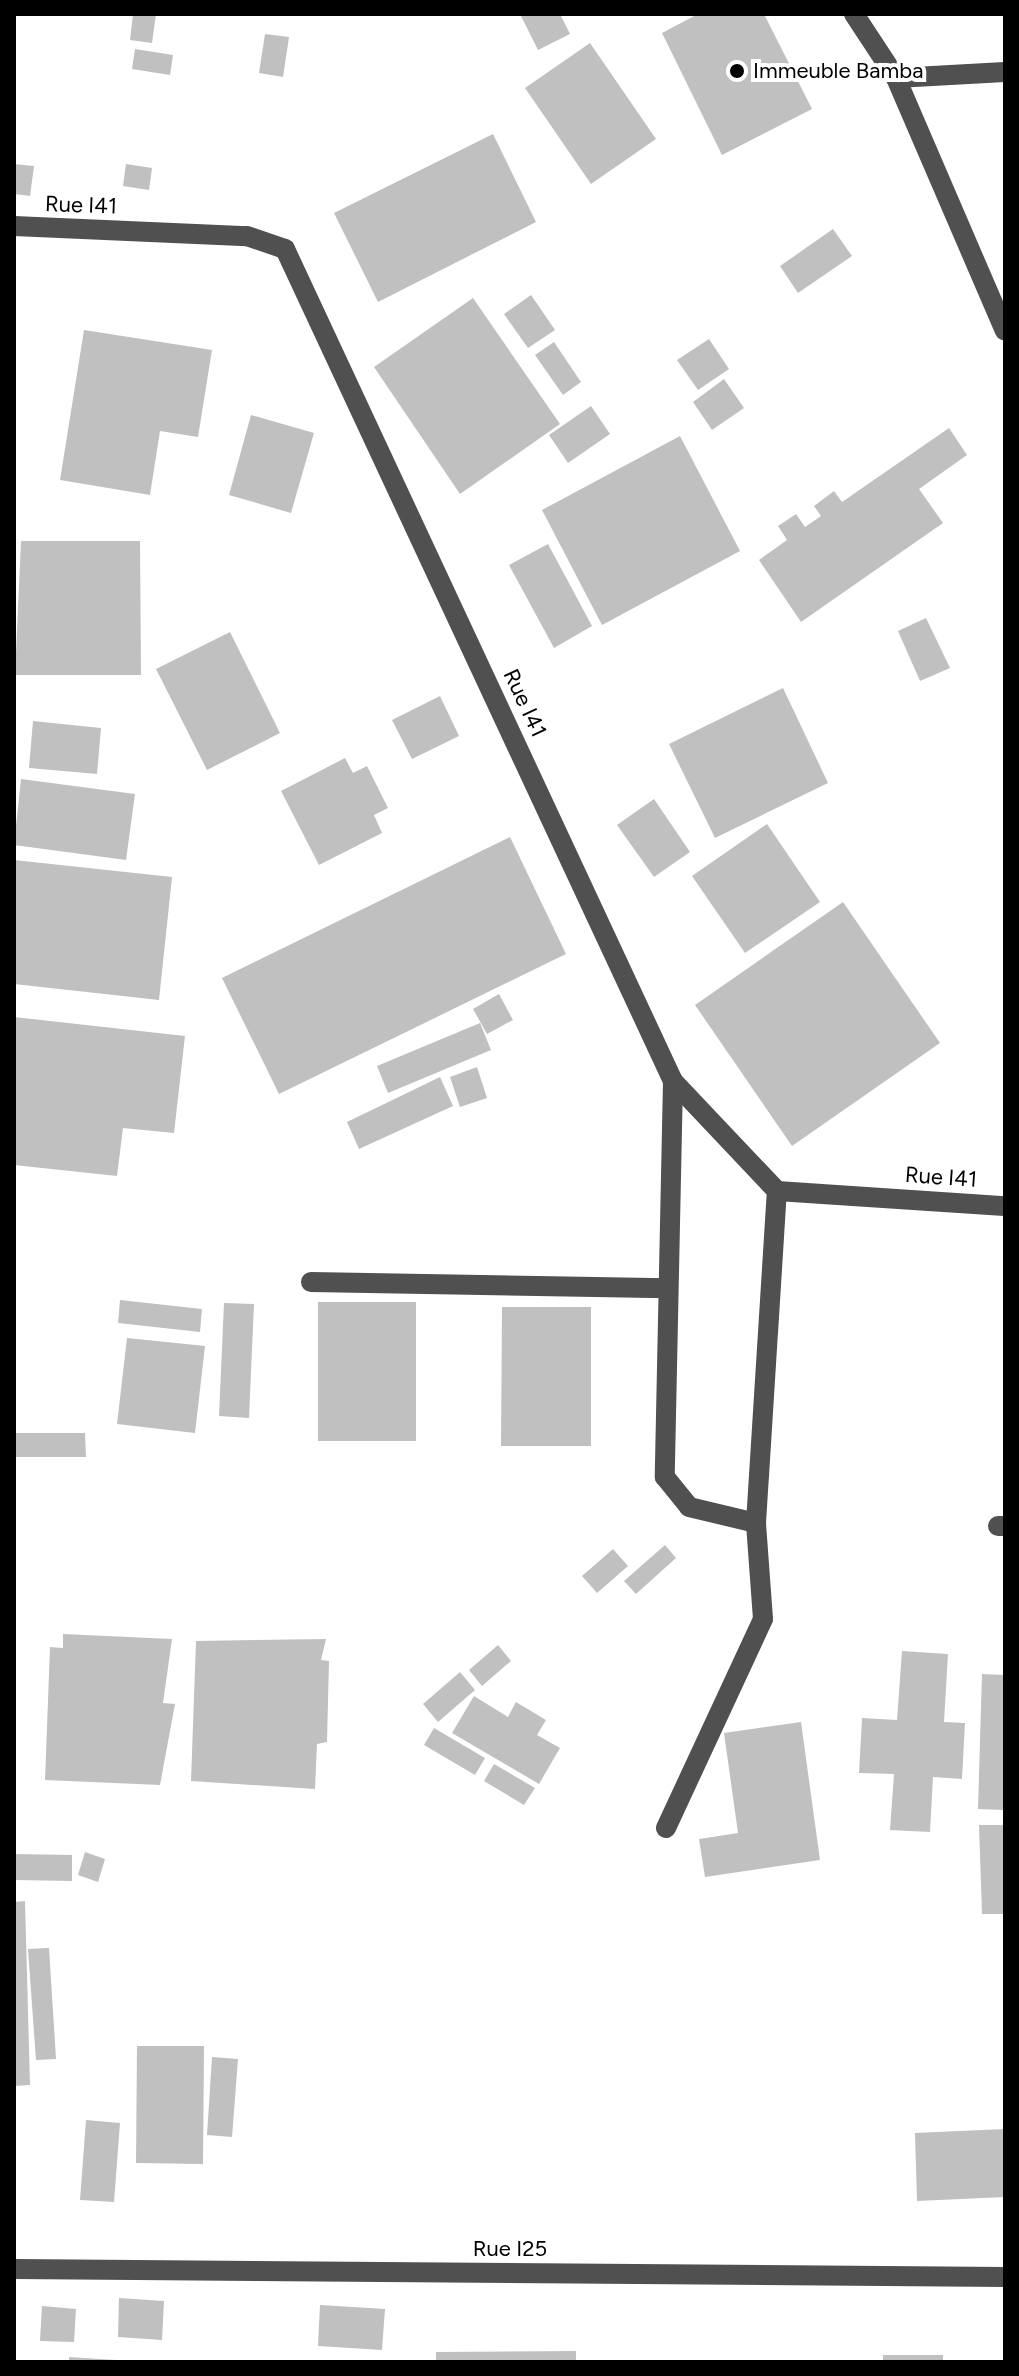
<!DOCTYPE html>
<html>
<head>
<meta charset="utf-8">
<style>
	body { margin:0 }
	#map { position:relative; width:1019px; height:2376px; overflow:hidden; background:#fff; font-family:Figtree,sans-serif }
	div>[style] { position:absolute }
	[style*='--x'] { left:calc(var(--x)*1px); top:calc(var(--y)*1px); width:calc(var(--w)*1px); rotate:calc(var(--a)*1deg) }
	.building>* { inset:0; background:#c0c0c0 }
	.minor>* { height:20px; margin:-10px; padding:0 10px; transform-origin:10px; border-radius:10px; background:#505050 }
	.dots>* { width:22px; height:22px; translate:-50% -50%; box-sizing:border-box; border:4px solid #fff; border-radius:50% }
	span { translate:-50% -50%; white-space:nowrap; text-align:center; line-height:1.15; -webkit-text-stroke:8px #fff; paint-order:stroke }
	.poi-label { font-size:22px; color:#000 }
	.left { translate:0 -50%; text-align:left }
	.street-label { font-size:22px; color:#000 }
	.frame { position:absolute; inset:0; border:16px solid #000; pointer-events:none }
</style>
</head>
<body>
<div id="map">
	<div class="building">
		<div style="clip-path:polygon(133px 14px,156px 14px,152px 43px,130px 40px)"></div>
		<div style="clip-path:polygon(520px 14px,560px 14px,570px 34px,538px 50px)"></div>
		<div style="clip-path:polygon(698px 14px,764px 14px,812px 109px,722px 155px,662px 33px)"></div>
		<div style="clip-path:polygon(265px 34px,289px 37px,283px 77px,259px 73px)"></div>
		<div style="clip-path:polygon(590px 43px,656px 139px,591px 184px,525px 88px)"></div>
		<div style="clip-path:polygon(135px 49px,173px 55px,170px 75px,132px 69px)"></div>
		<div style="clip-path:polygon(493px 134px,536px 222px,378px 302px,334px 213px)"></div>
		<div style="clip-path:polygon(14px 164px,34px 166px,30px 196px,14px 194px)"></div>
		<div style="clip-path:polygon(126px 164px,152px 168px,149px 190px,123px 186px)"></div>
		<div style="clip-path:polygon(833px 229px,852px 256px,798px 293px,780px 266px)"></div>
		<div style="clip-path:polygon(531px 295px,555px 330px,528px 348px,504px 314px)"></div>
		<div style="clip-path:polygon(473px 298px,560px 424px,460px 494px,374px 367px)"></div>
		<div style="clip-path:polygon(84px 330px,212px 350px,198px 437px,160px 431px,150px 495px,60px 480px)"></div>
		<div style="clip-path:polygon(709px 339px,729px 369px,698px 390px,677px 360px)"></div>
		<div style="clip-path:polygon(554px 342px,581px 382px,563px 395px,535px 355px)"></div>
		<div style="clip-path:polygon(724px 379px,744px 408px,712px 430px,693px 402px)"></div>
		<div style="clip-path:polygon(591px 406px,610px 434px,568px 463px,549px 435px)"></div>
		<div style="clip-path:polygon(251px 415px,314px 433px,291px 513px,229px 495px)"></div>
		<div style="clip-path:polygon(949px 428px,967px 455px,919px 489px,943px 523px,801px 622px,759px 560px,787px 540px,778px 526px,796px 514px,805px 527px,821px 516px,814px 506px,834px 491px,842px 502px)"></div>
		<div style="clip-path:polygon(680px 436px,740px 551px,602px 625px,542px 510px)"></div>
		<div style="clip-path:polygon(21px 541px,140px 541px,141px 675px,15px 675px)"></div>
		<div style="clip-path:polygon(548px 544px,592px 626px,554px 648px,509px 565px)"></div>
		<div style="clip-path:polygon(926px 618px,950px 668px,920px 681px,898px 631px)"></div>
		<div style="clip-path:polygon(230px 632px,280px 733px,207px 770px,156px 669px)"></div>
		<div style="clip-path:polygon(783px 688px,828px 783px,715px 838px,669px 744px)"></div>
		<div style="clip-path:polygon(440px 696px,459px 736px,412px 759px,392px 720px)"></div>
		<div style="clip-path:polygon(33px 721px,101px 728px,97px 774px,29px 768px)"></div>
		<div style="clip-path:polygon(345px 758px,353px 773px,367px 766px,388px 808px,374px 815px,382px 833px,319px 865px,281px 791px)"></div>
		<div style="clip-path:polygon(21px 779px,135px 794px,126px 860px,14px 845px)"></div>
		<div style="clip-path:polygon(654px 799px,690px 852px,654px 877px,617px 825px)"></div>
		<div style="clip-path:polygon(767px 824px,820px 902px,745px 953px,692px 876px)"></div>
		<div style="clip-path:polygon(510px 837px,566px 954px,279px 1094px,222px 978px)"></div>
		<div style="clip-path:polygon(14px 860px,172px 877px,159px 1000px,14px 984px)"></div>
		<div style="clip-path:polygon(843px 902px,940px 1043px,792px 1146px,695px 1005px)"></div>
		<div style="clip-path:polygon(499px 994px,513px 1020px,487px 1034px,473px 1009px)"></div>
		<div style="clip-path:polygon(14px 1017px,185px 1036px,174px 1133px,123px 1128px,117px 1176px,14px 1165px)"></div>
		<div style="clip-path:polygon(480px 1023px,491px 1050px,388px 1093px,377px 1066px)"></div>
		<div style="clip-path:polygon(477px 1067px,487px 1098px,460px 1107px,450px 1077px)"></div>
		<div style="clip-path:polygon(440px 1077px,453px 1106px,359px 1149px,347px 1122px)"></div>
		<div style="clip-path:polygon(120px 1300px,202px 1309px,200px 1332px,118px 1323px)"></div>
		<div style="clip-path:polygon(318px 1302px,416px 1302px,416px 1441px,318px 1441px)"></div>
		<div style="clip-path:polygon(224px 1303px,254px 1304px,249px 1418px,219px 1416px)"></div>
		<div style="clip-path:polygon(502px 1307px,591px 1307px,591px 1446px,501px 1446px)"></div>
		<div style="clip-path:polygon(127px 1338px,205px 1346px,195px 1433px,117px 1424px)"></div>
		<div style="clip-path:polygon(14px 1433px,85px 1433px,86px 1457px,14px 1457px)"></div>
		<div style="clip-path:polygon(665px 1545px,676px 1558px,636px 1594px,624px 1581px)"></div>
		<div style="clip-path:polygon(613px 1549px,628px 1566px,597px 1593px,582px 1576px)"></div>
		<div style="clip-path:polygon(63px 1634px,172px 1639px,163px 1703px,175px 1704px,160px 1785px,45px 1780px,50px 1647px,63px 1648px)"></div>
		<div style="clip-path:polygon(326px 1639px,321px 1660px,329px 1661px,327px 1742px,317px 1744px,315px 1789px,191px 1781px,196px 1641px)"></div>
		<div style="clip-path:polygon(498px 1645px,511px 1661px,482px 1686px,469px 1670px)"></div>
		<div style="clip-path:polygon(902px 1651px,948px 1654px,944px 1722px,965px 1723px,962px 1779px,933px 1777px,930px 1832px,890px 1830px,894px 1774px,859px 1773px,862px 1718px,897px 1720px)"></div>
		<div style="clip-path:polygon(460px 1672px,475px 1690px,438px 1722px,423px 1704px)"></div>
		<div style="clip-path:polygon(982px 1674px,1005px 1675px,1005px 1810px,978px 1809px)"></div>
		<div style="clip-path:polygon(474px 1696px,508px 1717px,516px 1702px,546px 1720px,537px 1735px,560px 1748px,539px 1784px,452px 1733px)"></div>
		<div style="clip-path:polygon(801px 1722px,820px 1860px,705px 1877px,699px 1839px,738px 1833px,724px 1733px)"></div>
		<div style="clip-path:polygon(434px 1728px,485px 1758px,475px 1775px,424px 1745px)"></div>
		<div style="clip-path:polygon(494px 1764px,535px 1788px,524px 1805px,484px 1781px)"></div>
		<div style="clip-path:polygon(979px 1825px,1005px 1825px,1005px 1914px,982px 1914px)"></div>
		<div style="clip-path:polygon(85px 1852px,105px 1859px,98px 1882px,78px 1875px)"></div>
		<div style="clip-path:polygon(14px 1854px,72px 1855px,72px 1881px,14px 1880px)"></div>
		<div style="clip-path:polygon(25px 1901px,30px 2085px,14px 2086px,14px 1902px)"></div>
		<div style="clip-path:polygon(49px 1948px,56px 2059px,36px 2060px,28px 1949px)"></div>
		<div style="clip-path:polygon(137px 2046px,204px 2046px,203px 2164px,136px 2163px)"></div>
		<div style="clip-path:polygon(212px 2057px,238px 2059px,232px 2137px,207px 2135px)"></div>
		<div style="clip-path:polygon(86px 2120px,120px 2123px,114px 2202px,80px 2200px)"></div>
		<div style="clip-path:polygon(1005px 2129px,1005px 2197px,917px 2201px,915px 2133px)"></div>
		<div style="clip-path:polygon(119px 2298px,164px 2301px,162px 2340px,118px 2337px)"></div>
		<div style="clip-path:polygon(320px 2305px,385px 2309px,382px 2350px,318px 2346px)"></div>
		<div style="clip-path:polygon(42px 2306px,76px 2309px,74px 2342px,40px 2341px)"></div>
		<div style="clip-path:polygon(576px 2351px,576px 2362px,436px 2362px,436px 2352px)"></div>
		<div style="clip-path:polygon(883px 2355px,943px 2355px,943px 2362px,883px 2362px)"></div>
		<div style="clip-path:polygon(69px 2357px,116px 2360px,116px 2362px,69px 2362px)"></div>
	</div>
	<div class="minor">
		<div style="--x:854;--y:14;--w:77;--a:56.7"></div>
		<div style="--x:896;--y:78;--w:275;--a:66.7"></div>
		<div style="--x:896;--y:78;--w:109;--a:-3.2"></div>
		<div style="--x:14;--y:226;--w:233;--a:2.5"></div>
		<div style="--x:247;--y:236;--w:40;--a:18.9"></div>
		<div style="--x:285;--y:249;--w:918;--a:65"></div>
		<div style="--x:673;--y:1081;--w:151;--a:46.6"></div>
		<div style="--x:777;--y:1191;--w:228;--a:3.8"></div>
		<div style="--x:673;--y:1081;--w:396;--a:91.2"></div>
		<div style="--x:665;--y:1477;--w:38;--a:51"></div>
		<div style="--x:689;--y:1507;--w:69;--a:13.4"></div>
		<div style="--x:311;--y:1282;--w:356;--a:1"></div>
		<div style="--x:998;--y:1526;--w:7;--a:0"></div>
		<div style="--x:666;--y:1828;--w:230;--a:-65.1"></div>
		<div style="--x:763;--y:1619;--w:96;--a:-94.2"></div>
		<div style="--x:756;--y:1523;--w:333;--a:-86.4"></div>
		<div style="--x:14;--y:2269;--w:991;--a:0.46"></div>
	</div>
	<div class="dots">
		<div style="left:737px;top:71px;background:#000"></div>
	</div>
	<div class="poi-label">
		<span class="left" style="left:753px;top:71px">Immeuble Bamba</span>
	</div>
	<div class="street-label">
		<span style="left:81px;top:205px;rotate:2deg">Rue I41</span>
		<span style="left:525px;top:703px;rotate:65deg">Rue I41</span>
		<span style="left:941px;top:1177px;rotate:4deg">Rue I41</span>
		<span style="left:510px;top:2249px">Rue I25</span>
	</div>
	<div class="frame"></div>
</div>
</body>
</html>
